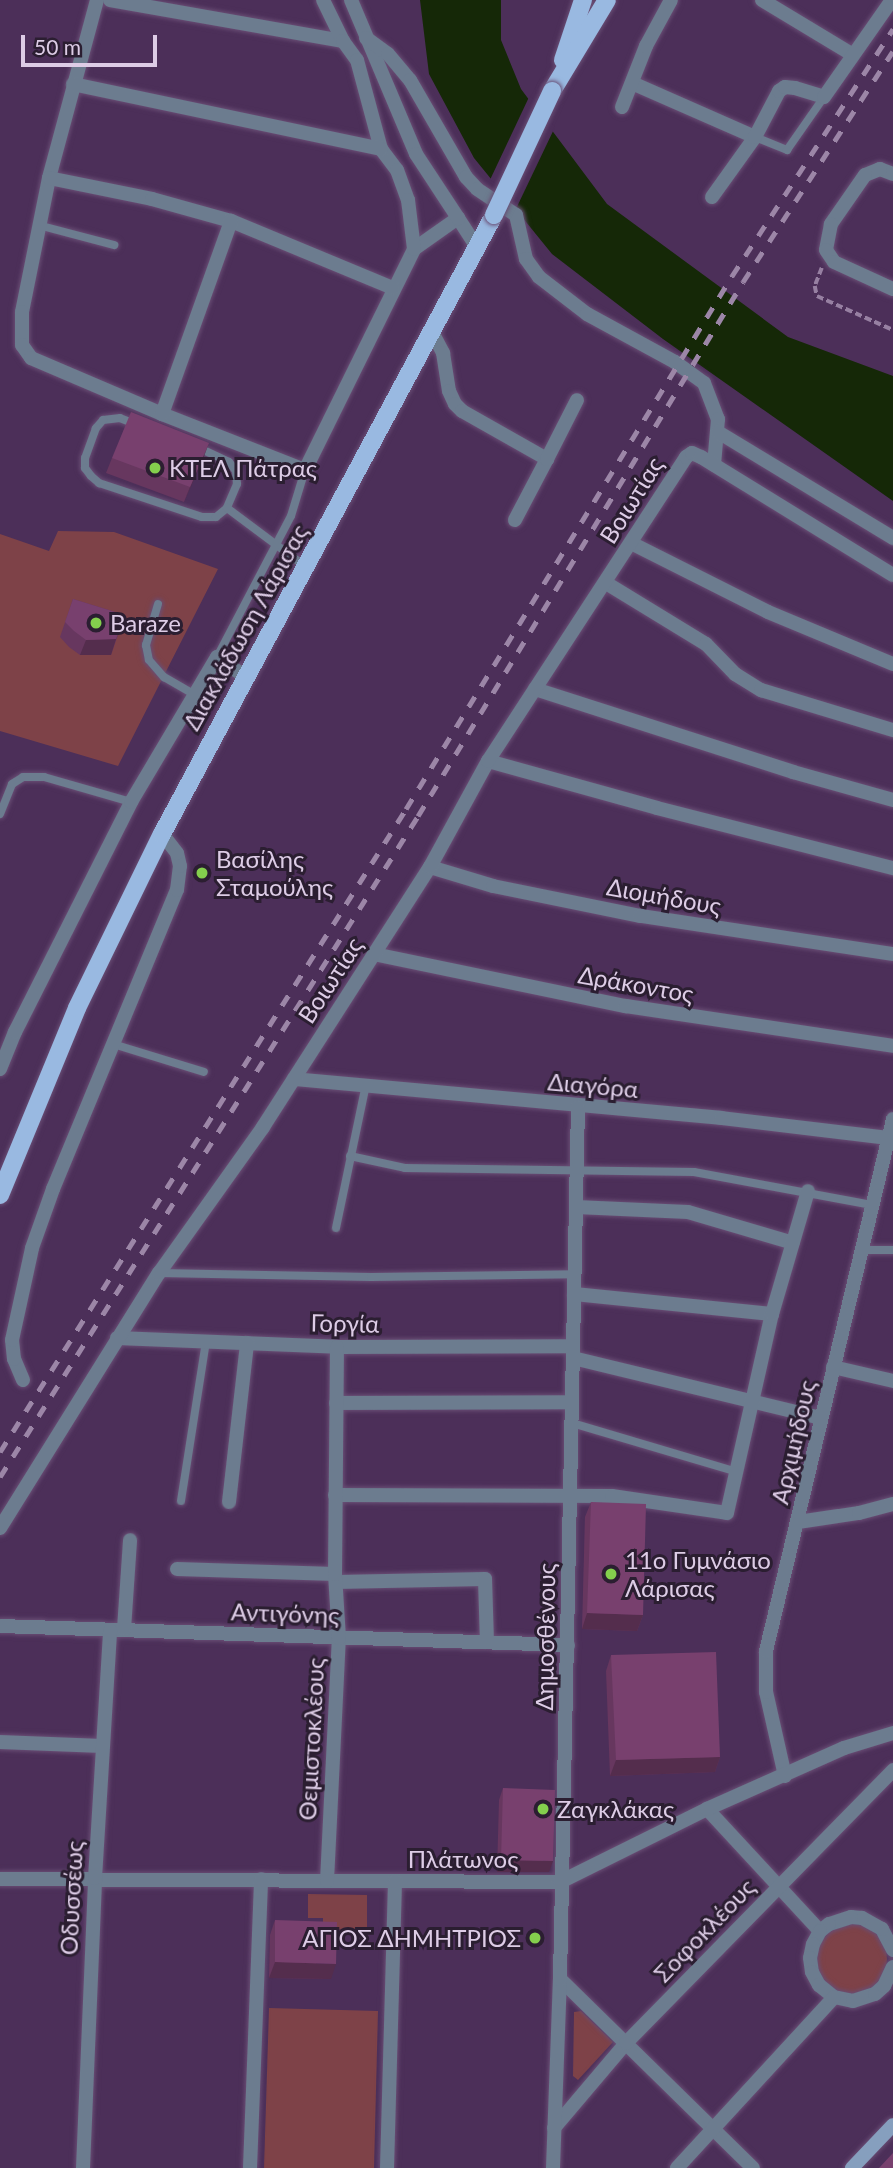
<!DOCTYPE html>
<html>
<head>
<meta charset="utf-8">
<style>
	body { margin:0 }
	#map { position:relative; width:893px; height:2168px; overflow:hidden; background:#4c2f59; font-family:Lato,sans-serif }
	div>[style] { position:absolute }
	[style*='--x'] { left:calc(var(--x)*1px); top:calc(var(--y)*1px); width:calc(var(--w)*1px); rotate:calc(var(--a)*1deg) }
	.green>* { inset:0; background:#7e4248 }
	.round { border-radius:50% }
	.water>* { inset:0; background:#152807 }
	.pier>* { inset:0; background:#4c2f59 }
	.path>* { height:3.5px; margin-top:-1.75px; transform-origin:0; background:repeating-linear-gradient(90deg,#9780a2 0 7px,transparent 0 10.5px) }
	.roads { filter:drop-shadow(0 0 2px #694e75) drop-shadow(0 0 2px #694e75) }
	.lane>* { height:8px; margin:-4px; padding:0 4px; transform-origin:4px; border-radius:4px; background:#6c7c8f }
	.street>* { height:14px; margin:-7px; padding:0 7px; transform-origin:7px; border-radius:7px; background:#6c7c8f }
	.secondary>* { height:14px; margin:-7px; padding:0 7px; transform-origin:7px; border-radius:7px; background:#869fbe }
	.primary>* { height:18px; margin:-9px; padding:0 9px; transform-origin:9px; border-radius:9px; background:#99b9e1 }
	.rail>* { height:5px; margin-top:-2.5px; transform-origin:0; background:repeating-linear-gradient(90deg,#9c86a7 0 12px,transparent 0 24px) }
	.bridges { filter:drop-shadow(0 0 2px #694e75) drop-shadow(0 0 2px #694e75) }
	.primary-bridge>* { height:18px; margin:-9px; padding:0 9px; transform-origin:9px; border-radius:9px; background:#99b9e1 }
	.wall>* { inset:0; background:#67375f }
	.shaded-wall>* { inset:0; background:#542d4d }
	.building>* { inset:0; background:#78406e }
	.dots>* { width:19px; height:19px; translate:-50% -50%; box-sizing:border-box; border:4px solid #2b1e31; border-radius:50% }
	span { translate:-50% -50%; white-space:nowrap; text-align:center; line-height:1.15; -webkit-text-stroke:6px #2b1e31; paint-order:stroke }
	.poi-label { font-size:24px; color:#ddcce6 }
	.left { translate:0 -50%; text-align:left }
	.right { translate:-100% -50%; text-align:right }
	.street-label { font-size:24px; color:#ddcce6 }
	.scale { position:absolute; left:21px; top:35px; width:136px; height:32px; box-sizing:border-box; border:4px solid #ddcce6; border-top:0; padding-left:9px; font-size:21px; line-height:24px; white-space:nowrap; color:#ddcce6; -webkit-text-stroke:5px #2b1e31; paint-order:stroke }
</style>
</head>
<body>
<div id="map">
	<div class="green">
		<div style="clip-path:polygon(58px 531px,114px 532px,218px 569px,118px 766px,0 731px,0 534px,49px 551px)"></div>
		<div style="clip-path:polygon(308px 1894px,367px 1895px,367px 1930px,323px 1929px,323px 1918px,308px 1918px)"></div>
		<div class="round" style="left:817px;top:1924px;width:70px;height:70px"></div>
		<div style="clip-path:polygon(269px 2008px,378px 2011px,374px 2168px,264px 2168px)"></div>
		<div style="clip-path:polygon(581px 2011px,613px 2042px,578px 2080px,573px 2076px,574px 2012px)"></div>
	</div>
	<div class="water">
		<div style="clip-path:polygon(420px 0,501px 0,501px 40px,521px 89px,607px 204px,788px 337px,893px 376px,893px 501px,663px 339px,552px 254px,474px 158px,429px 74px)"></div>
	</div>
	<div class="pier">
		<div style="clip-path:polygon(530px 95px,555px 127px,514px 213px,489px 182px)"></div>
	</div>
	<div class="path">
		<div style="--x:822;--y:268;--w:19;--a:111"></div>
		<div style="--x:815;--y:286;--w:10;--a:79"></div>
		<div style="--x:817;--y:296;--w:83;--a:24.1"></div>
	</div>
	<div class="roads">
		<div class="lane">
			<div style="--x:755;--y:137;--w:35;--a:22"></div>
			<div style="--x:787;--y:150;--w:65;--a:-55.1"></div>
			<div style="--x:38;--y:225;--w:79;--a:14.7"></div>
			<div style="--x:138;--y:425;--w:19;--a:-159"></div>
			<div style="--x:120;--y:418;--w:17;--a:173"></div>
			<div style="--x:103;--y:420;--w:11;--a:131"></div>
			<div style="--x:96;--y:428;--w:32;--a:110"></div>
			<div style="--x:85;--y:458;--w:10;--a:90"></div>
			<div style="--x:85;--y:468;--w:10;--a:53"></div>
			<div style="--x:91;--y:476;--w:11;--a:41"></div>
			<div style="--x:99;--y:483;--w:108;--a:18.3"></div>
			<div style="--x:202;--y:517;--w:14;--a:0"></div>
			<div style="--x:216;--y:517;--w:14;--a:-39"></div>
			<div style="--x:199;--y:448;--w:33;--a:25"></div>
			<div style="--x:229;--y:462;--w:11;--a:52"></div>
			<div style="--x:236;--y:471;--w:13;--a:86"></div>
			<div style="--x:237;--y:484;--w:26;--a:113"></div>
			<div style="--x:227;--y:508;--w:99;--a:36.8"></div>
			<div style="--x:158;--y:604;--w:43;--a:106.3"></div>
			<div style="--x:146;--y:645;--w:15;--a:79"></div>
			<div style="--x:149;--y:660;--w:23;--a:49"></div>
			<div style="--x:164;--y:677;--w:34;--a:30"></div>
			<div style="--x:217;--y:657;--w:159;--a:-62.3"></div>
			<div style="--x:291;--y:516;--w:48;--a:-73.1"></div>
			<div style="--x:0;--y:814;--w:32;--a:-68"></div>
			<div style="--x:12;--y:784;--w:13;--a:-32"></div>
			<div style="--x:23;--y:777;--w:21;--a:0"></div>
			<div style="--x:44;--y:777;--w:91;--a:16"></div>
			<div style="--x:113;--y:1044;--w:95;--a:17.1"></div>
			<div style="--x:350;--y:1156;--w:56;--a:12.3"></div>
			<div style="--x:405;--y:1168;--w:289;--a:0.8"></div>
			<div style="--x:694;--y:1172;--w:181;--a:10.5"></div>
			<div style="--x:336;--y:1228;--w:146;--a:-78.2"></div>
			<div style="--x:861;--y:1250;--w:32;--a:0"></div>
			<div style="--x:159;--y:1273;--w:212;--a:1.1"></div>
			<div style="--x:371;--y:1277;--w:204;--a:-0.8"></div>
			<div style="--x:572;--y:1423;--w:172;--a:16.5"></div>
			<div style="--x:181;--y:1501;--w:162;--a:-81.1"></div>
		</div>
		<div class="street">
			<div style="--x:97;--y:0;--w:184;--a:105.1"></div>
			<div style="--x:49;--y:178;--w:137;--a:101.4"></div>
			<div style="--x:22;--y:312;--w:33;--a:90"></div>
			<div style="--x:22;--y:345;--w:16;--a:55"></div>
			<div style="--x:31;--y:358;--w:142;--a:23.1"></div>
			<div style="--x:162;--y:414;--w:154;--a:21.4"></div>
			<div style="--x:305;--y:470;--w:246;--a:-63.7"></div>
			<div style="--x:414;--y:249;--w:54;--a:-35.2"></div>
			<div style="--x:458;--y:218;--w:35;--a:57"></div>
			<div style="--x:110;--y:0;--w:237;--a:10"></div>
			<div style="--x:323;--y:0;--w:46;--a:64"></div>
			<div style="--x:343;--y:41;--w:24;--a:54"></div>
			<div style="--x:357;--y:60;--w:92;--a:74.9"></div>
			<div style="--x:381;--y:149;--w:26;--a:53"></div>
			<div style="--x:397;--y:170;--w:32;--a:70"></div>
			<div style="--x:408;--y:200;--w:49;--a:83"></div>
			<div style="--x:351;--y:0;--w:167;--a:67.1"></div>
			<div style="--x:416;--y:154;--w:77;--a:56.7"></div>
			<div style="--x:762;--y:0;--w:106;--a:31.1"></div>
			<div style="--x:366;--y:38;--w:27;--a:36"></div>
			<div style="--x:388;--y:54;--w:34;--a:50"></div>
			<div style="--x:410;--y:80;--w:112;--a:60"></div>
			<div style="--x:466;--y:177;--w:16;--a:47"></div>
			<div style="--x:477;--y:189;--w:47;--a:33.7"></div>
			<div style="--x:516;--y:215;--w:45;--a:77.2"></div>
			<div style="--x:526;--y:259;--w:22;--a:54"></div>
			<div style="--x:539;--y:277;--w:61;--a:37.6"></div>
			<div style="--x:587;--y:314;--w:100;--a:28.6"></div>
			<div style="--x:675;--y:362;--w:36;--a:36"></div>
			<div style="--x:704;--y:383;--w:39;--a:69"></div>
			<div style="--x:718;--y:419;--w:46;--a:95"></div>
			<div style="--x:632;--y:83;--w:134;--a:23.7"></div>
			<div style="--x:73;--y:84;--w:315;--a:11.9"></div>
			<div style="--x:622;--y:107;--w:66;--a:-68.5"></div>
			<div style="--x:646;--y:46;--w:52;--a:-61.5"></div>
			<div style="--x:893;--y:174;--w:14;--a:-159"></div>
			<div style="--x:880;--y:169;--w:16;--a:158"></div>
			<div style="--x:865;--y:175;--w:60;--a:124.8"></div>
			<div style="--x:831;--y:224;--w:26;--a:101"></div>
			<div style="--x:826;--y:250;--w:14;--a:56"></div>
			<div style="--x:834;--y:262;--w:65;--a:24.6"></div>
			<div style="--x:49;--y:178;--w:105;--a:11.5"></div>
			<div style="--x:152;--y:199;--w:82;--a:15.6"></div>
			<div style="--x:231;--y:221;--w:175;--a:22.5"></div>
			<div style="--x:712;--y:197;--w:74;--a:-54.4"></div>
			<div style="--x:755;--y:137;--w:52;--a:-62.4"></div>
			<div style="--x:779;--y:91;--w:7;--a:-34"></div>
			<div style="--x:785;--y:87;--w:10;--a:6"></div>
			<div style="--x:795;--y:88;--w:30;--a:17"></div>
			<div style="--x:824;--y:97;--w:118;--a:-55"></div>
			<div style="--x:432;--y:332;--w:24;--a:62"></div>
			<div style="--x:443;--y:353;--w:38;--a:81"></div>
			<div style="--x:449;--y:391;--w:14;--a:65"></div>
			<div style="--x:455;--y:404;--w:10;--a:45"></div>
			<div style="--x:462;--y:411;--w:98;--a:29.5"></div>
			<div style="--x:547;--y:459;--w:69;--a:117.7"></div>
			<div style="--x:162;--y:414;--w:205;--a:-70.3"></div>
			<div style="--x:718;--y:432;--w:205;--a:31.2"></div>
			<div style="--x:547;--y:459;--w:66;--a:-63"></div>
			<div style="--x:631;--y:543;--w:153;--a:26.7"></div>
			<div style="--x:768;--y:612;--w:135;--a:22.6"></div>
			<div style="--x:606;--y:583;--w:117;--a:31.4"></div>
			<div style="--x:706;--y:644;--w:42;--a:46"></div>
			<div style="--x:735;--y:674;--w:31;--a:32"></div>
			<div style="--x:761;--y:690;--w:138;--a:16.9"></div>
			<div style="--x:535;--y:689;--w:271;--a:17.8"></div>
			<div style="--x:793;--y:772;--w:104;--a:15.6"></div>
			<div style="--x:488;--y:761;--w:175;--a:15.5"></div>
			<div style="--x:657;--y:808;--w:244;--a:14.3"></div>
			<div style="--x:430;--y:867;--w:66;--a:16.8"></div>
			<div style="--x:493;--y:886;--w:151;--a:11.5"></div>
			<div style="--x:641;--y:916;--w:255;--a:8.6"></div>
			<div style="--x:374;--y:954;--w:257;--a:11.7"></div>
			<div style="--x:626;--y:1006;--w:270;--a:8.5"></div>
			<div style="--x:0;--y:1069;--w:40;--a:-68"></div>
			<div style="--x:15;--y:1032;--w:258;--a:-63.2"></div>
			<div style="--x:131;--y:802;--w:169;--a:-59.3"></div>
			<div style="--x:217;--y:657;--w:35;--a:35"></div>
			<div style="--x:294;--y:1079;--w:429;--a:5.2"></div>
			<div style="--x:721;--y:1118;--w:168;--a:6.8"></div>
			<div style="--x:576;--y:1207;--w:112;--a:2.6"></div>
			<div style="--x:688;--y:1212;--w:109;--a:16.4"></div>
			<div style="--x:574;--y:1294;--w:199;--a:5.8"></div>
			<div style="--x:117;--y:1338;--w:220;--a:2.3"></div>
			<div style="--x:337;--y:1347;--w:236;--a:-0.2"></div>
			<div style="--x:573;--y:1358;--w:255;--a:13.6"></div>
			<div style="--x:833;--y:1367;--w:62;--a:13.1"></div>
			<div style="--x:23;--y:1380;--w:23;--a:-113"></div>
			<div style="--x:14;--y:1359;--w:19;--a:-96"></div>
			<div style="--x:12;--y:1340;--w:94;--a:-77.7"></div>
			<div style="--x:32;--y:1248;--w:63;--a:-70.4"></div>
			<div style="--x:53;--y:1189;--w:324;--a:-67.5"></div>
			<div style="--x:177;--y:890;--w:24;--a:-83"></div>
			<div style="--x:180;--y:866;--w:13;--a:-103"></div>
			<div style="--x:177;--y:853;--w:24;--a:-128"></div>
			<div style="--x:336;--y:1403;--w:236;--a:-0.2"></div>
			<div style="--x:335;--y:1495;--w:277;--a:0.2"></div>
			<div style="--x:612;--y:1496;--w:116;--a:8.4"></div>
			<div style="--x:727;--y:1513;--w:204;--a:-77.3"></div>
			<div style="--x:772;--y:1314;--w:128;--a:-73.7"></div>
			<div style="--x:229;--y:1502;--w:160;--a:-83.5"></div>
			<div style="--x:798;--y:1522;--w:62;--a:-8.4"></div>
			<div style="--x:859;--y:1513;--w:35;--a:-15"></div>
			<div style="--x:0;--y:1528;--w:301;--a:-58.1"></div>
			<div style="--x:159;--y:1273;--w:179;--a:-54.5"></div>
			<div style="--x:263;--y:1127;--w:309;--a:-57.3"></div>
			<div style="--x:430;--y:867;--w:121;--a:-61.3"></div>
			<div style="--x:488;--y:761;--w:363;--a:-56.9"></div>
			<div style="--x:686;--y:457;--w:7;--a:-34"></div>
			<div style="--x:692;--y:453;--w:10;--a:24"></div>
			<div style="--x:701;--y:457;--w:225;--a:31.6"></div>
			<div style="--x:177;--y:1569;--w:158;--a:1.8"></div>
			<div style="--x:336;--y:1582;--w:149;--a:-1.2"></div>
			<div style="--x:485;--y:1579;--w:63;--a:88.2"></div>
			<div style="--x:0;--y:1626;--w:568;--a:1.92"></div>
			<div style="--x:124;--y:1629;--w:89;--a:-86.1"></div>
			<div style="--x:0;--y:1742;--w:102;--a:2.2"></div>
			<div style="--x:785;--y:1776;--w:86;--a:-102.7"></div>
			<div style="--x:766;--y:1692;--w:41;--a:-90"></div>
			<div style="--x:766;--y:1651;--w:547;--a:-76.57"></div>
			<div style="--x:707;--y:1809;--w:166;--a:47.2"></div>
			<div style="--x:0;--y:1879;--w:560;--a:0.31"></div>
			<div style="--x:560;--y:1882;--w:164;--a:-26.4"></div>
			<div style="--x:707;--y:1809;--w:150;--a:-24"></div>
			<div style="--x:844;--y:1748;--w:51;--a:-17"></div>
			<div style="--x:327;--y:1881;--w:243;--a:-87.2"></div>
			<div style="--x:339;--y:1638;--w:64;--a:-93.6"></div>
			<div style="--x:335;--y:1574;--w:227;--a:-89.5"></div>
			<div style="--x:893;--y:1950;--w:24;--a:-118"></div>
			<div style="--x:882;--y:1929;--w:23;--a:-151"></div>
			<div style="--x:862;--y:1918;--w:11;--a:-175"></div>
			<div style="--x:851;--y:1917;--w:23;--a:162"></div>
			<div style="--x:829;--y:1924;--w:11;--a:142"></div>
			<div style="--x:820;--y:1931;--w:15;--a:118"></div>
			<div style="--x:813;--y:1944;--w:14;--a:102"></div>
			<div style="--x:810;--y:1958;--w:14;--a:82"></div>
			<div style="--x:812;--y:1972;--w:15;--a:62"></div>
			<div style="--x:819;--y:1985;--w:19;--a:39"></div>
			<div style="--x:834;--y:1997;--w:19;--a:12"></div>
			<div style="--x:853;--y:2001;--w:23;--a:-18"></div>
			<div style="--x:875;--y:1994;--w:12;--a:-42"></div>
			<div style="--x:884;--y:1986;--w:21;--a:-65"></div>
			<div style="--x:560;--y:1979;--w:270;--a:44.4"></div>
			<div style="--x:554;--y:2128;--w:111;--a:-49.7"></div>
			<div style="--x:626;--y:2043;--w:382;--a:-45.6"></div>
			<div style="--x:83;--y:2168;--w:290;--a:-87.6"></div>
			<div style="--x:95;--y:1878;--w:248;--a:-86.5"></div>
			<div style="--x:250;--y:2168;--w:289;--a:-87.8"></div>
			<div style="--x:387;--y:2168;--w:287;--a:-88.4"></div>
			<div style="--x:553;--y:2168;--w:189;--a:-87.9"></div>
			<div style="--x:560;--y:1979;--w:872;--a:-88.82"></div>
			<div style="--x:677;--y:2168;--w:232;--a:-47.4"></div>
		</div>
		<div class="secondary">
			<div style="--x:852;--y:2168;--w:59;--a:-46.4"></div>
		</div>
		<div class="primary">
			<div style="--x:563;--y:60;--w:63;--a:-71.6"></div>
			<div style="--x:552;--y:91;--w:106;--a:-58.9"></div>
			<div style="--x:0;--y:1195;--w:202;--a:-67.6"></div>
			<div style="--x:77;--y:1008;--w:194;--a:-64"></div>
			<div style="--x:162;--y:834;--w:702;--a:-61.79"></div>
		</div>
	</div>
	<div class="rail">
		<div style="--x:0;--y:1452;--w:760;--a:-57.73"></div>
		<div style="--x:406;--y:809;--w:625;--a:-58.55"></div>
		<div style="--x:732;--y:276;--w:295;--a:-56.9"></div>
		<div style="--x:0;--y:1477;--w:782;--a:-57.69"></div>
		<div style="--x:418;--y:816;--w:625;--a:-58.67"></div>
		<div style="--x:743;--y:282;--w:275;--a:-57"></div>
	</div>
	<div class="bridges">
		<div class="primary-bridge">
			<div style="--x:494;--y:215;--w:137;--a:-64.9"></div>
		</div>
	</div>
	<div class="wall">
		<div style="clip-path:polygon(209px 443px,184px 502px,106px 473px,112px 458px)"></div>
		<div style="clip-path:polygon(73px 599px,125px 615px,111px 655px,80px 655px,69px 647px,60px 637px)"></div>
		<div style="clip-path:polygon(591px 1502px,643px 1615px,637px 1631px,582px 1629px,585px 1517px)"></div>
		<div style="clip-path:polygon(611px 1655px,720px 1757px,715px 1772px,610px 1776px,606px 1671px)"></div>
		<div style="clip-path:polygon(503px 1788px,549px 1872px,497px 1872px,499px 1800px)"></div>
		<div style="clip-path:polygon(275px 1920px,331px 1979px,269px 1978px,270px 1935px)"></div>
	</div>
	<div class="shaded-wall">
		<div style="clip-path:polygon(209px 443px,203px 459px,184px 502px,190px 487px)"></div>
		<div style="clip-path:polygon(116px 639px,111px 655px,80px 655px,86px 640px)"></div>
		<div style="clip-path:polygon(587px 1613px,643px 1615px,637px 1631px,582px 1629px)"></div>
		<div style="clip-path:polygon(720px 1757px,715px 1772px,610px 1776px,616px 1760px)"></div>
		<div style="clip-path:polygon(501px 1860px,553px 1861px,549px 1872px,497px 1872px)"></div>
		<div style="clip-path:polygon(275px 1962px,336px 1964px,331px 1979px,269px 1978px)"></div>
	</div>
	<div class="building">
		<div style="clip-path:polygon(131px 412px,209px 443px,190px 487px,112px 458px)"></div>
		<div style="clip-path:polygon(73px 599px,125px 615px,116px 639px,86px 640px,74px 631px,65px 622px)"></div>
		<div style="clip-path:polygon(591px 1502px,646px 1504px,643px 1615px,587px 1613px)"></div>
		<div style="clip-path:polygon(716px 1652px,720px 1757px,616px 1760px,611px 1655px)"></div>
		<div style="clip-path:polygon(503px 1788px,555px 1790px,553px 1861px,501px 1860px)"></div>
		<div style="clip-path:polygon(275px 1920px,337px 1922px,336px 1964px,275px 1962px)"></div>
		<div style="clip-path:polygon(893px 2153px,893px 2168px,879px 2168px)"></div>
	</div>
	<div class="dots">
		<div style="left:155px;top:468px;background:#84cf4d"></div>
		<div style="left:96px;top:623px;background:#84cf4d"></div>
		<div style="left:202px;top:873px;background:#84cf4d"></div>
		<div style="left:611px;top:1574px;background:#84cf4d"></div>
		<div style="left:543px;top:1809px;background:#84cf4d"></div>
		<div style="left:535px;top:1938px;background:#84cf4d"></div>
	</div>
	<div class="poi-label">
		<span class="left" style="left:169px;top:468px">ΚΤΕΛ Πάτρας</span>
		<span class="left" style="left:110px;top:623px">Baraze</span>
		<span class="left" style="left:216px;top:873px">Βασίλης<br>Σταμούλης</span>
		<span class="left" style="left:625px;top:1574px">11ο Γυμνάσιο<br>Λάρισας</span>
		<span class="left" style="left:557px;top:1809px">Ζαγκλάκας</span>
		<span class="right" style="left:521px;top:1938px">ΑΓΙΟΣ ΔΗΜΗΤΡΙΟΣ</span>
	</div>
	<div class="street-label">
		<span style="left:631px;top:500px;rotate:-58deg">Βοιωτίας</span>
		<span style="left:245px;top:627px;rotate:-61deg">Διακλάδωση Λάρισας</span>
		<span style="left:664px;top:896px;rotate:10deg">Διομήδους</span>
		<span style="left:330px;top:980px;rotate:-57deg">Βοιωτίας</span>
		<span style="left:636px;top:984px;rotate:10deg">Δράκοντος</span>
		<span style="left:593px;top:1085px;rotate:5deg">Διαγόρα</span>
		<span style="left:345px;top:1323px;rotate:1deg">Γοργία</span>
		<span style="left:793px;top:1442px;rotate:-77deg">Αρχιμήδους</span>
		<span style="left:285px;top:1613px;rotate:2deg">Αντιγόνης</span>
		<span style="left:545px;top:1637px;rotate:-89deg">Δημοσθένους</span>
		<span style="left:311px;top:1739px;rotate:-87deg">Θεμιστοκλέους</span>
		<span style="left:463px;top:1859px">Πλάτωνος</span>
		<span style="left:71px;top:1898px;rotate:-87deg">Οδυσσέως</span>
		<span style="left:704px;top:1930px;rotate:-46deg">Σοφοκλέους</span>
	</div>
	<div class="scale">50 m</div>
</div>
</body>
</html>
